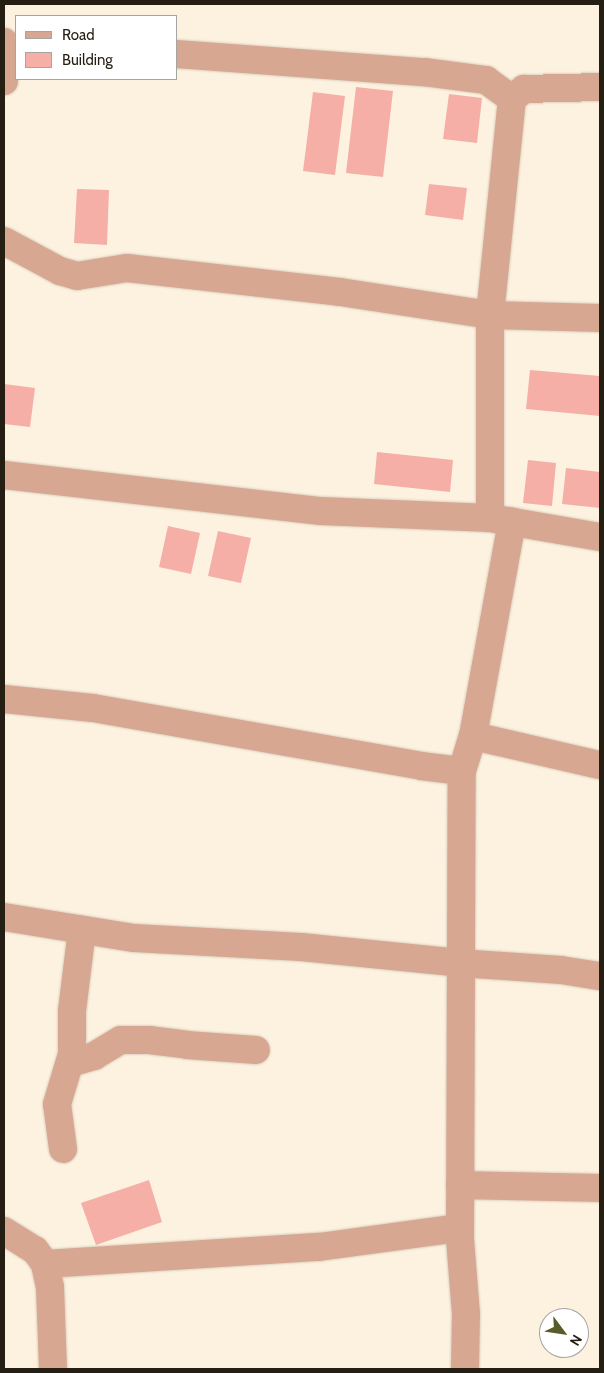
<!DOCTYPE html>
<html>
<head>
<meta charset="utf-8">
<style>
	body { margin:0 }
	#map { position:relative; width:604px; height:1373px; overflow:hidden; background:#fdf2e0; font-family:Cabin,sans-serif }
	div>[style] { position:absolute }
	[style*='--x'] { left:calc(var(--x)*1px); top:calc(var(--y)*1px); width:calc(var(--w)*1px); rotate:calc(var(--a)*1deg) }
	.building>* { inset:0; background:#f5afa6 }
	.roads { filter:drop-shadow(0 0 1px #dad0bf) drop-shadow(0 0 1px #dad0bf) }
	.minor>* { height:28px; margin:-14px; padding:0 14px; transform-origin:14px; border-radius:14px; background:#d8a792 }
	span { translate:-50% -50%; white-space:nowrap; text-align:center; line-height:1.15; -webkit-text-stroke:4px #fff; paint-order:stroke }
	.frame { position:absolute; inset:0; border:5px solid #241e13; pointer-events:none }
	.legend { position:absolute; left:15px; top:15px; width:162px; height:65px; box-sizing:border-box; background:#fff; border:1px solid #a7a5a1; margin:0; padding:6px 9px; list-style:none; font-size:15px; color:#241e13 }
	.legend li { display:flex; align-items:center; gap:10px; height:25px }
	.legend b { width:25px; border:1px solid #a7a5a1 }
	.north { position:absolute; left:539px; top:1308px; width:50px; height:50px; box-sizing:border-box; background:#fff; border:1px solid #a7a5a1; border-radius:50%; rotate:121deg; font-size:14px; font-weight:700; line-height:20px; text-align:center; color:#241e13 }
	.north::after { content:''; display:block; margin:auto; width:18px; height:22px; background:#585c29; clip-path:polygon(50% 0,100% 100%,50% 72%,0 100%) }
</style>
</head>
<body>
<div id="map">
	<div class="building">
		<div style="clip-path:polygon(356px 87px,393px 91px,383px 177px,346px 173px)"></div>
		<div style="clip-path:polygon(313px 92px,345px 96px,335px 175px,303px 171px)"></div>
		<div style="clip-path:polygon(449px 94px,482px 98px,477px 143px,443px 139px)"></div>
		<div style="clip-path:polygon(429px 184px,467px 188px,463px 220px,425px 215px)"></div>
		<div style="clip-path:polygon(77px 189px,109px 190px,107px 245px,74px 243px)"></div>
		<div style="clip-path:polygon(530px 370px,600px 376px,600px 416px,526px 409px)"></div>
		<div style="clip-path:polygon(4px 384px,35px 388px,30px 427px,4px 424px)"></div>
		<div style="clip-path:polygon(377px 452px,453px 460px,450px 492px,374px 484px)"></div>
		<div style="clip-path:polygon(528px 460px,556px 463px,552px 506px,523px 503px)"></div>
		<div style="clip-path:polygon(566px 468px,600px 472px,600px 508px,562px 504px)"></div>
		<div style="clip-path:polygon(168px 526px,200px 533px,191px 574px,159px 567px)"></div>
		<div style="clip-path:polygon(218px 531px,251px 538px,241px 583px,208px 576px)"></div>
		<div style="clip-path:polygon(149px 1180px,162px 1222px,96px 1245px,81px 1203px)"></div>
	</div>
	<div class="roads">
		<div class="minor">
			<div style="--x:4;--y:42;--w:39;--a:90"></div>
			<div style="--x:176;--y:54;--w:249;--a:4.2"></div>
			<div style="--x:424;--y:72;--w:63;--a:7.4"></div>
			<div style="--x:486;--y:80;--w:32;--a:36"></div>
			<div style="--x:4;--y:241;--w:64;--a:28.2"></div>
			<div style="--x:60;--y:271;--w:18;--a:16"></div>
			<div style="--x:77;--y:276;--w:51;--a:-9.1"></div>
			<div style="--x:127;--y:268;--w:214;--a:6.4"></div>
			<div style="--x:340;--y:292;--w:152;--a:8.7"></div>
			<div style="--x:490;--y:315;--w:110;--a:1.6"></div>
			<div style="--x:4;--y:475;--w:319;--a:6.5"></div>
			<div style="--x:321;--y:511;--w:169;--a:2.4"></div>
			<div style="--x:490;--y:518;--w:112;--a:9.8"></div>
			<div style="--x:490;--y:518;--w:203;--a:-90"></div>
			<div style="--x:490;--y:315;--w:217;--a:-84.2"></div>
			<div style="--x:512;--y:99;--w:16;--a:-40"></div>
			<div style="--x:524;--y:89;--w:76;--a:-1.5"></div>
			<div style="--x:4;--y:699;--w:89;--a:5.8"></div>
			<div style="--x:93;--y:708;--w:333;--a:10"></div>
			<div style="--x:421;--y:766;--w:41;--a:7"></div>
			<div style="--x:473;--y:736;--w:130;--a:12.9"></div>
			<div style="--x:4;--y:917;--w:132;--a:9.2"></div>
			<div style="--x:134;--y:938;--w:167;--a:3.1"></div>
			<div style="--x:301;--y:947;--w:160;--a:5.7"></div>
			<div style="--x:460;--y:963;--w:101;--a:4"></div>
			<div style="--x:561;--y:970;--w:39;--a:9"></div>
			<div style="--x:70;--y:1063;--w:25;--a:-16"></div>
			<div style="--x:94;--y:1056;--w:31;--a:-31"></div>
			<div style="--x:121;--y:1040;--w:28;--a:0"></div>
			<div style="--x:149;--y:1040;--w:38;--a:7"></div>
			<div style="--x:187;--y:1045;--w:69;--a:4.1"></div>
			<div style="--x:63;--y:1149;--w:45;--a:-97.6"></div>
			<div style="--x:57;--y:1104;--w:52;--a:-73.3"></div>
			<div style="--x:72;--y:1054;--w:43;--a:-90"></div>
			<div style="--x:72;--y:1011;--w:82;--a:-83"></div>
			<div style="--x:460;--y:1185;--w:140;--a:1.2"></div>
			<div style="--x:4;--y:1231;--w:36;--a:32"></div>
			<div style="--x:35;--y:1250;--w:17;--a:54"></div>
			<div style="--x:45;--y:1264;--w:24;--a:78"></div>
			<div style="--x:50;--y:1287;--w:82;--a:87.9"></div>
			<div style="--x:45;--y:1264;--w:275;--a:-3.6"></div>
			<div style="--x:319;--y:1247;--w:142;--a:-7.7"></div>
			<div style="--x:465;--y:1369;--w:55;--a:-89"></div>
			<div style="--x:466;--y:1314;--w:75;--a:-94.6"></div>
			<div style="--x:460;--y:1239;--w:468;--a:-89.8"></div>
			<div style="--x:462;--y:771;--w:37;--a:-73"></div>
			<div style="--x:473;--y:736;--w:218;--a:-79.7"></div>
		</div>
	</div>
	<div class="frame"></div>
	<ul class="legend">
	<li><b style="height:6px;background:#d8a792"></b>Road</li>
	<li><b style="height:14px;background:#f5afa6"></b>Building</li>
	</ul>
	<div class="north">N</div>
</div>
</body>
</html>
